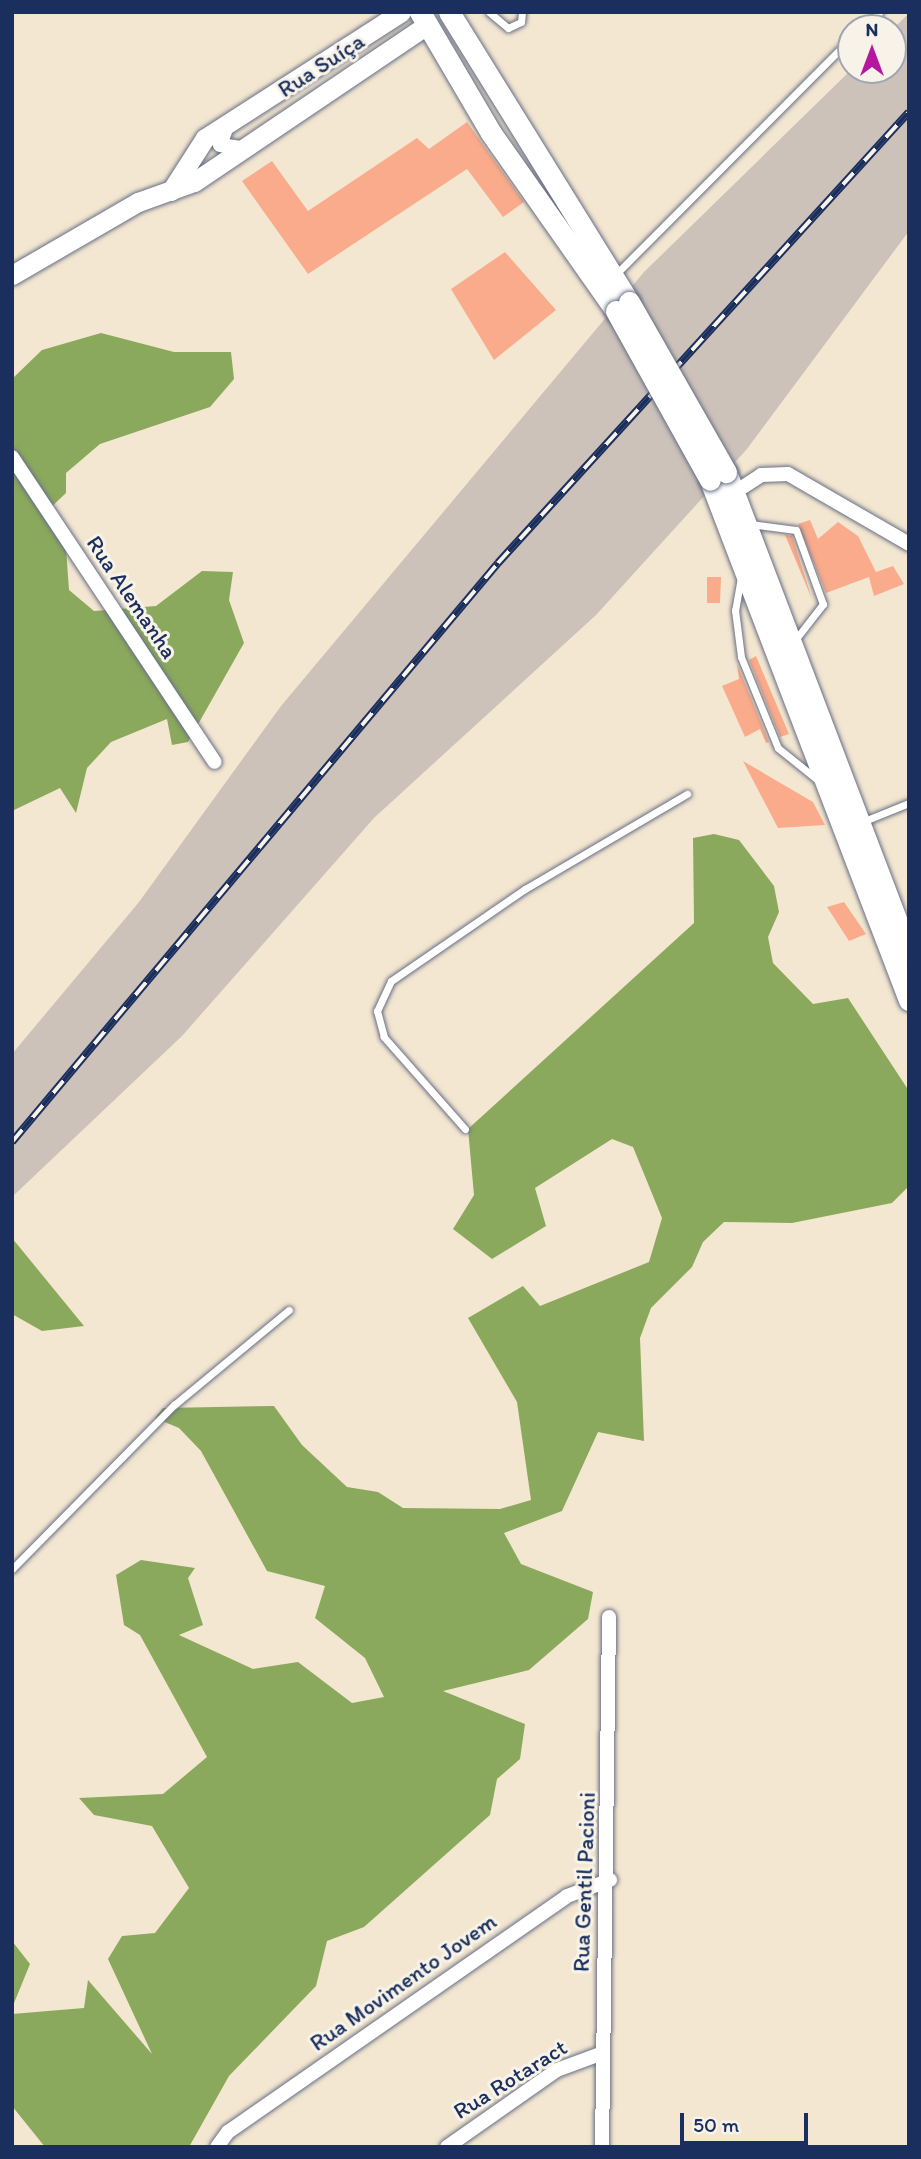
<!DOCTYPE html>
<html>
<head>
<meta charset="utf-8">
<style>
	body { margin:0 }
	#map { position:relative; width:921px; height:2159px; overflow:hidden; background:#f4e7d1; font-family:Itim,sans-serif }
	div>[style] { position:absolute }
	[style*='--x'] { left:calc(var(--x)*1px); top:calc(var(--y)*1px); width:calc(var(--w)*1px); rotate:calc(var(--a)*1deg) }
	.industrial>* { inset:0; background:#cdc2b9 }
	.forest>* { inset:0; background:#8ba95c }
	.building>* { inset:0; background:#f9ab8b }
	.roads { filter:drop-shadow(0 0 2px #676f86) drop-shadow(0 0 2px #676f86) }
	.lane>* { height:7px; margin:-3.5px; padding:0 3.5px; transform-origin:3.5px; border-radius:3.5px; background:#fff }
	.street>* { height:14px; margin:-7px; padding:0 7px; transform-origin:7px; border-radius:7px; background:#fff }
	.secondary>* { height:19px; margin:-9.5px; padding:0 9.5px; transform-origin:9.5px; border-radius:9.5px; background:#fff }
	.primary>* { height:21px; margin:-10.5px; padding:0 10.5px; transform-origin:10.5px; border-radius:10.5px; background:#fff }
	.rail>* { height:8px; margin-top:-4px; transform-origin:0; background:repeating-linear-gradient(90deg,#f7f3e8 0 16px,#1b2f5e 0 32px); box-sizing:border-box; border-block:2px solid #1b2f5e }
	.bridges { filter:drop-shadow(0 0 2px #676f86) drop-shadow(0 0 2px #676f86) }
	.primary-bridge>* { height:21px; margin:-10.5px; padding:0 10.5px; transform-origin:10.5px; border-radius:10.5px; background:#fff }
	span { translate:-50% -50%; white-space:nowrap; text-align:center; line-height:1.15; -webkit-text-stroke:6px #f7f3e8; paint-order:stroke }
	.street-label { font-size:23px; color:#1b2f5e }
	.frame { position:absolute; inset:0; border:14px solid #1b2f5e; pointer-events:none }
	.north { position:absolute; left:837px; top:14px; width:70px; height:70px; box-sizing:border-box; background:#f7f3e8; border:2px solid #9fa5b1; border-radius:50%; rotate:0deg; font-size:19px; font-weight:700; line-height:28px; text-align:center; color:#1b2f5e }
	.north::after { content:''; display:block; margin:auto; width:24px; height:32px; background:#b5179e; clip-path:polygon(50% 0,100% 100%,50% 72%,0 100%) }
	.scale { position:absolute; left:680px; top:2113px; width:128px; height:32px; box-sizing:border-box; border:4px solid #1b2f5e; border-top:0; padding-left:9px; font-size:21px; line-height:24px; white-space:nowrap; color:#1b2f5e; -webkit-text-stroke:5px #f7f3e8; paint-order:stroke }
</style>
</head>
<body>
<div id="map">
	<div class="industrial">
		<div style="clip-path:polygon(909px 13px,909px 231px,747px 449px,596px 615px,374px 818px,182px 1036px,12px 1197px,12px 1054px,139px 902px,281px 706px,644px 272px,851px 70px,893px 70px,893px 29px)"></div>
	</div>
	<div class="forest">
		<div style="clip-path:polygon(101px 333px,174px 352px,231px 352px,234px 379px,210px 407px,100px 444px,66px 473px,66px 493px,45px 513px,65px 534px,69px 590px,94px 611px,156px 606px,202px 571px,233px 572px,229px 600px,244px 643px,188px 742px,172px 745px,167px 719px,111px 742px,87px 768px,76px 813px,60px 788px,12px 811px,12px 379px,42px 350px)"></div>
		<div style="clip-path:polygon(714px 834px,739px 840px,774px 886px,779px 912px,768px 937px,773px 963px,813px 1004px,848px 998px,909px 1091px,909px 1186px,892px 1203px,792px 1223px,724px 1222px,703px 1242px,692px 1267px,651px 1308px,640px 1338px,644px 1441px,598px 1432px,562px 1511px,504px 1533px,521px 1564px,593px 1592px,588px 1619px,529px 1670px,443px 1691px,525px 1724px,520px 1759px,497px 1779px,490px 1815px,364px 1927px,327px 1941px,316px 1986px,229px 2076px,189px 2147px,45px 2147px,12px 2106px,12px 2014px,84px 2008px,88px 1980px,152px 2054px,108px 1959px,122px 1936px,155px 1933px,189px 1888px,152px 1826px,94px 1815px,79px 1798px,163px 1794px,207px 1757px,140px 1635px,124px 1625px,116px 1575px,141px 1560px,195px 1568px,188px 1578px,203px 1625px,179px 1635px,253px 1669px,298px 1662px,352px 1703px,384px 1697px,365px 1658px,315px 1618px,325px 1586px,267px 1571px,201px 1451px,179px 1428px,155px 1418px,163px 1408px,274px 1406px,302px 1445px,347px 1487px,378px 1492px,403px 1508px,500px 1509px,531px 1500px,517px 1402px,468px 1318px,523px 1286px,540px 1306px,649px 1262px,662px 1218px,633px 1147px,612px 1139px,535px 1188px,546px 1226px,492px 1259px,453px 1229px,474px 1195px,468px 1129px,694px 923px,693px 838px)"></div>
		<div style="clip-path:polygon(12px 1238px,84px 1326px,42px 1331px,12px 1314px)"></div>
		<div style="clip-path:polygon(12px 1941px,30px 1964px,12px 2008px)"></div>
	</div>
	<div class="building">
		<div style="clip-path:polygon(467px 122px,524px 202px,503px 217px,467px 169px,308px 274px,242px 181px,272px 161px,308px 211px,417px 138px,429px 149px)"></div>
		<div style="clip-path:polygon(505px 252px,556px 310px,494px 360px,451px 289px)"></div>
		<div style="clip-path:polygon(810px 520px,818px 539px,838px 522px,858px 536px,876px 572px,893px 566px,904px 584px,874px 596px,869px 577px,826px 593px,798px 524px)"></div>
		<div style="clip-path:polygon(785px 535px,792px 536px,812px 599px)"></div>
		<div style="clip-path:polygon(707px 577px,721px 577px,720px 603px,707px 603px)"></div>
		<div style="clip-path:polygon(756px 656px,789px 734px,780px 737px,749px 660px)"></div>
		<div style="clip-path:polygon(737px 664px,769px 742px,766px 743px,760px 729px,745px 737px,722px 686px,739px 679px)"></div>
		<div style="clip-path:polygon(743px 761px,813px 802px,825px 825px,778px 828px)"></div>
		<div style="clip-path:polygon(844px 902px,866px 934px,849px 941px,827px 907px)"></div>
	</div>
	<div class="roads">
		<div class="lane">
			<div style="--x:489;--y:12;--w:25;--a:40"></div>
			<div style="--x:508;--y:28;--w:14;--a:-25"></div>
			<div style="--x:521;--y:22;--w:10;--a:-84"></div>
			<div style="--x:862;--y:28;--w:24;--a:-42"></div>
			<div style="--x:614;--y:276;--w:336;--a:-45.1"></div>
			<div style="--x:750;--y:524;--w:46;--a:7.4"></div>
			<div style="--x:796;--y:530;--w:79;--a:70"></div>
			<div style="--x:823;--y:604;--w:46;--a:127.9"></div>
			<div style="--x:741;--y:577;--w:34;--a:100"></div>
			<div style="--x:735;--y:610;--w:47;--a:82.7"></div>
			<div style="--x:741;--y:657;--w:98;--a:67.9"></div>
			<div style="--x:778;--y:748;--w:53;--a:38.8"></div>
			<div style="--x:862;--y:822;--w:51;--a:-22"></div>
			<div style="--x:465;--y:1129;--w:123;--a:-131.4"></div>
			<div style="--x:384;--y:1037;--w:27;--a:-105"></div>
			<div style="--x:377;--y:1011;--w:33;--a:-65"></div>
			<div style="--x:391;--y:981;--w:163;--a:-34.5"></div>
			<div style="--x:525;--y:889;--w:188;--a:-30.4"></div>
			<div style="--x:12;--y:1569;--w:231;--a:-45.4"></div>
			<div style="--x:174;--y:1405;--w:149;--a:-39.6"></div>
		</div>
		<div class="street">
			<div style="--x:227;--y:126;--w:20;--a:110"></div>
			<div style="--x:220;--y:145;--w:21;--a:8"></div>
			<div style="--x:12;--y:457;--w:366;--a:56.4"></div>
			<div style="--x:729;--y:496;--w:38;--a:-33"></div>
			<div style="--x:761;--y:475;--w:27;--a:-2"></div>
			<div style="--x:788;--y:474;--w:140;--a:30"></div>
			<div style="--x:217;--y:2147;--w:19;--a:-54"></div>
			<div style="--x:228;--y:2132;--w:413;--a:-34.8"></div>
			<div style="--x:567;--y:1896;--w:46;--a:-20.4"></div>
			<div style="--x:447;--y:2147;--w:134;--a:-35"></div>
			<div style="--x:557;--y:2070;--w:46;--a:-20.4"></div>
			<div style="--x:602;--y:2147;--w:530;--a:-89.24"></div>
		</div>
		<div class="secondary">
			<div style="--x:171;--y:191;--w:63;--a:-57.3"></div>
			<div style="--x:205;--y:138;--w:233;--a:-32.7"></div>
			<div style="--x:12;--y:275;--w:146;--a:-30.1"></div>
			<div style="--x:138;--y:202;--w:59;--a:-19.7"></div>
			<div style="--x:194;--y:182;--w:282;--a:-34"></div>
		</div>
		<div class="primary">
			<div style="--x:420;--y:12;--w:140;--a:59.6"></div>
			<div style="--x:491;--y:133;--w:218;--a:54.9"></div>
			<div style="--x:449;--y:12;--w:341;--a:58.2"></div>
			<div style="--x:726;--y:472;--w:515;--a:69.17"></div>
			<div style="--x:710;--y:480;--w:557;--a:69.06"></div>
		</div>
	</div>
	<div class="rail">
		<div style="--x:12;--y:1142;--w:756;--a:-49.99"></div>
		<div style="--x:498;--y:563;--w:610;--a:-47.66"></div>
	</div>
	<div class="bridges">
		<div class="primary-bridge">
			<div style="--x:629;--y:302;--w:196;--a:60.3"></div>
			<div style="--x:616;--y:311;--w:193;--a:60.9"></div>
		</div>
	</div>
	<div class="street-label">
		<span style="left:321px;top:65px;rotate:-33deg">Rua Suíça</span>
		<span style="left:132px;top:597px;rotate:56deg">Rua Alemanha</span>
		<span style="left:584px;top:1882px;rotate:-88deg">Rua Gentil Pacioni</span>
		<span style="left:403px;top:1982px;rotate:-35deg">Rua Movimento Jovem</span>
		<span style="left:510px;top:2079px;rotate:-32deg">Rua Rotaract</span>
	</div>
	<div class="frame"></div>
	<div class="north">N</div>
	<div class="scale">50 m</div>
</div>
</body>
</html>
